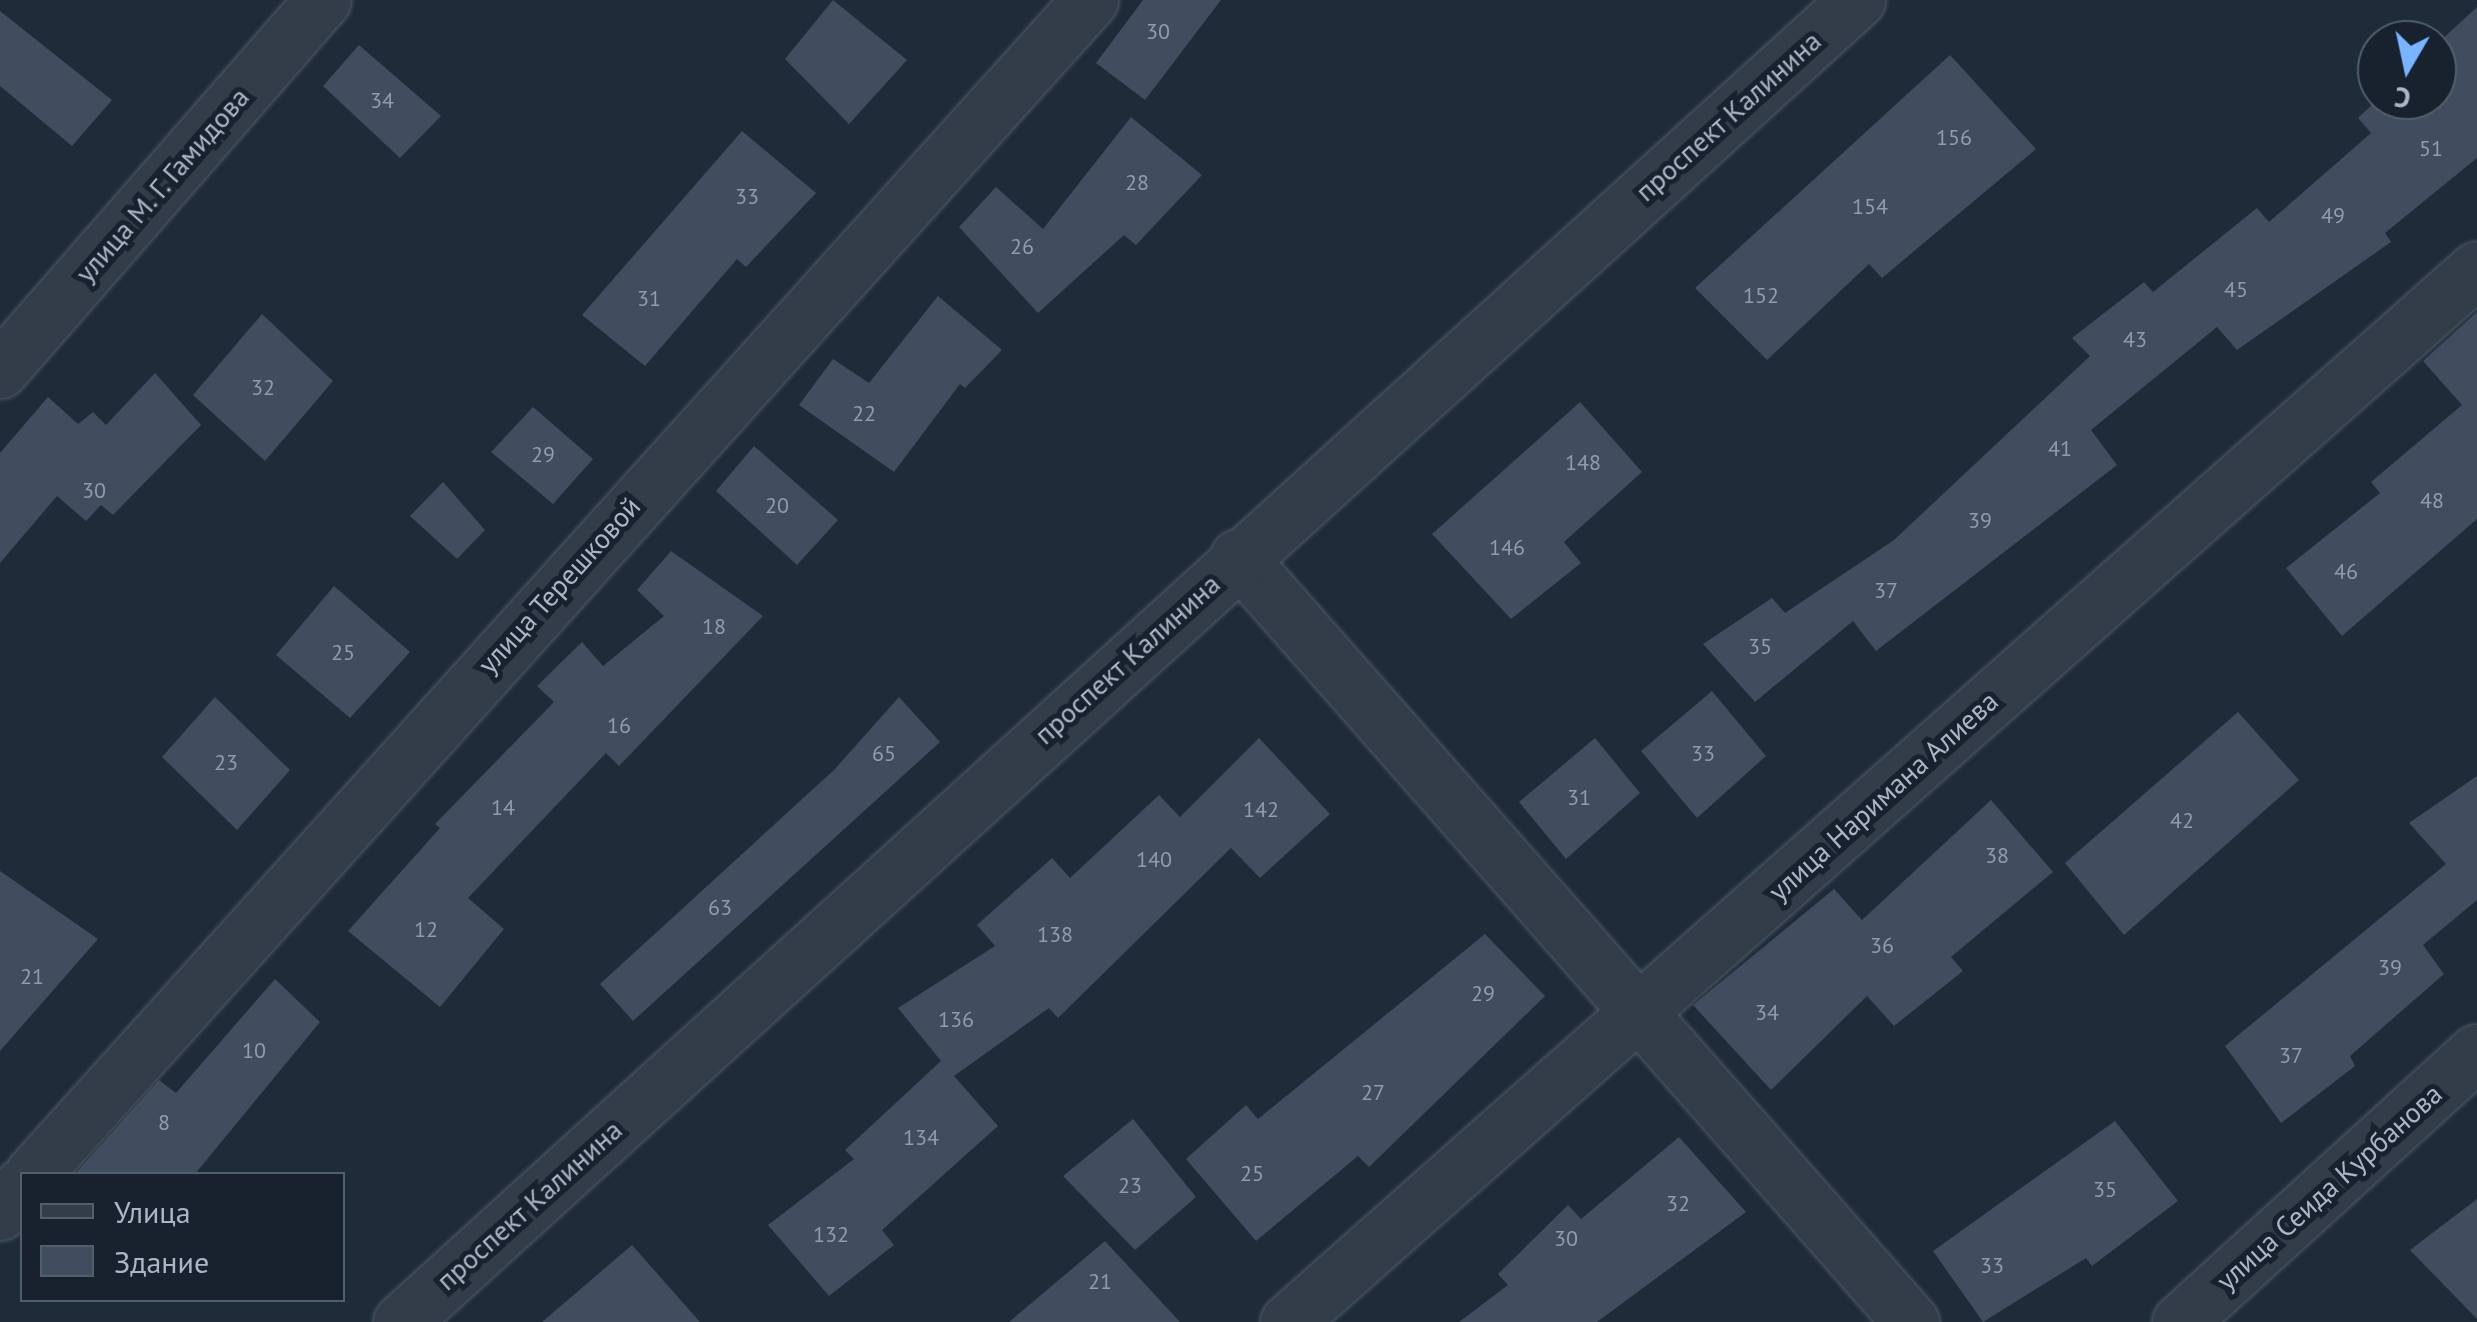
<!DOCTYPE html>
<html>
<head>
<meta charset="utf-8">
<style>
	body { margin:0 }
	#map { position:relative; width:2477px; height:1322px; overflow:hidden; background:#1e2b39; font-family:"PT Sans",sans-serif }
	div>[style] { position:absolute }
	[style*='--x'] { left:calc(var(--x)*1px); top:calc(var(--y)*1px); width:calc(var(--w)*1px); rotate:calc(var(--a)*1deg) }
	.building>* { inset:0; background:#3f4d5e }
	.roads { filter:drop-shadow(0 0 2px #4f5a67) drop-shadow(0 0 2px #4f5a67) }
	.minor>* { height:55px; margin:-27.5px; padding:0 27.5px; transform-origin:27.5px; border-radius:27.5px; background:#323d49 }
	span { translate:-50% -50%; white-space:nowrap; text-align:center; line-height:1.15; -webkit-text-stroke:10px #18222e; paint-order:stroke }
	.number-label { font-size:22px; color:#919cac }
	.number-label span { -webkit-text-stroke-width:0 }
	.street-label { font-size:28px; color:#acb7c6 }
	.legend { position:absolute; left:20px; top:1172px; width:325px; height:130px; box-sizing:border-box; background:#18222e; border:2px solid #535e6b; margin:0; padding:12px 18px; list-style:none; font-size:30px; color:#acb7c6 }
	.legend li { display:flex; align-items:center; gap:20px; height:50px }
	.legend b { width:50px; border:2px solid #535e6b }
	.north { position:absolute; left:2357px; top:20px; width:100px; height:100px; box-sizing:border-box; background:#18222e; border:2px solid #535e6b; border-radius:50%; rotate:189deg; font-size:28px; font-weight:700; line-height:40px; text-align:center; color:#acb7c6 }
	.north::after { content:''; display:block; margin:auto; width:35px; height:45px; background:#78b4ff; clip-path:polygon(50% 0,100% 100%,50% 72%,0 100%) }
</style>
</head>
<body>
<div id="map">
	<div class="building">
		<div style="clip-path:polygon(833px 0,907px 60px,849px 124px,785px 59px)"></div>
		<div style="clip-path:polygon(1143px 0,1221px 0,1145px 100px,1096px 63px)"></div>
		<div style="clip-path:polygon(2477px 7px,2477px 158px,2385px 233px,2391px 242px,2237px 350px,2217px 327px,2091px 430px,2117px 465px,1876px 651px,1853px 621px,1755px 702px,1703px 644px,1772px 598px,1785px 613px,1894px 540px,2090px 356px,2072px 338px,2144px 282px,2153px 292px,2257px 208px,2269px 222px,2371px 133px,2358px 118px,2377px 100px,2437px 100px,2437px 44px)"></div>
		<div style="clip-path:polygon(0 11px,112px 100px,72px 146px,0 86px)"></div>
		<div style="clip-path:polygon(359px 45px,441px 116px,400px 158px,323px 86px)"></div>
		<div style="clip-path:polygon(1950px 55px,2036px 149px,1882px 278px,1869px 264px,1767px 360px,1695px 288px)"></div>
		<div style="clip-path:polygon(1131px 117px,1202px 175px,1136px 245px,1124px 235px,1038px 313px,959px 227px,996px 187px,1043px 229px)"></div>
		<div style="clip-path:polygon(742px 131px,816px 193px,746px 267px,737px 259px,645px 366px,582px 315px)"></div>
		<div style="clip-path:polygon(938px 296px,1002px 350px,965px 388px,960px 384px,894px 472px,799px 405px,833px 359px,869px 383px)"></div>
		<div style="clip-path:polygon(2477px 312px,2477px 519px,2342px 636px,2286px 568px,2380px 493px,2371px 482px,2462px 405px,2423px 361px)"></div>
		<div style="clip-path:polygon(262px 314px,333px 381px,265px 461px,193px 395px)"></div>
		<div style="clip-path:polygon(155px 373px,201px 425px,113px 515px,101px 505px,86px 521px,57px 496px,0 563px,0 453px,48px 397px,78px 424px,93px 412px,106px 425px)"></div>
		<div style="clip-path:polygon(1580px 402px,1642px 472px,1564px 542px,1581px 563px,1511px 619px,1432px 534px)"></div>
		<div style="clip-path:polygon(533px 407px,593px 459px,553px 504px,491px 452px)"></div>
		<div style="clip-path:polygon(754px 446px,838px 520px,797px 565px,716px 491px)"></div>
		<div style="clip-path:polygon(443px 482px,485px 530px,457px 559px,410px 516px)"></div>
		<div style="clip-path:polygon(671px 551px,763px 616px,619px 766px,606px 753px,468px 898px,504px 929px,440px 1007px,348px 931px,440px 828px,435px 824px,554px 702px,537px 686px,582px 642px,603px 666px,664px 616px,637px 590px)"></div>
		<div style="clip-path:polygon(334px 586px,410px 652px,350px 718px,276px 655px)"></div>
		<div style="clip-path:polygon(1712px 691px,1766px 756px,1697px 818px,1641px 751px)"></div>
		<div style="clip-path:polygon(215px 697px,290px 770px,237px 830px,162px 757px)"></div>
		<div style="clip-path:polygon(899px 697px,940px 742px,633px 1021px,600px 984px,834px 770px)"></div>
		<div style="clip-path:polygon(2238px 712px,2299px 780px,2124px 935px,2065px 863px)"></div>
		<div style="clip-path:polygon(1259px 738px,1330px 814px,1260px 878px,1231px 848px,1058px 1018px,1049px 1008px,954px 1076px,998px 1126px,882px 1230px,894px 1245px,829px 1296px,768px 1225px,854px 1159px,845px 1150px,941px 1061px,898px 1008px,995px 946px,977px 925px,1052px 858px,1070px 878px,1159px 795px,1180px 817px)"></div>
		<div style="clip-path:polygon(1595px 738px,1640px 793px,1566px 859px,1519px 802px)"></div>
		<div style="clip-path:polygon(2477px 776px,2477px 900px,2423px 945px,2444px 974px,2350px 1056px,2355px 1066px,2281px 1123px,2225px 1046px,2446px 864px,2409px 823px)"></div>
		<div style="clip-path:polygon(1991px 800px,2053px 872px,1951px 957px,1963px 971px,1894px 1026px,1867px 996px,1771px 1090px,1693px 1005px,1834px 889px,1862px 920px)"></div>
		<div style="clip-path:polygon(0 871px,98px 939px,0 1051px)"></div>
		<div style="clip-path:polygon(1485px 934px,1545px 996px,1369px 1167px,1358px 1156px,1256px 1241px,1186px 1159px,1246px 1105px,1258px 1119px)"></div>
		<div style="clip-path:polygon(275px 979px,320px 1022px,195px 1174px,75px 1174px,159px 1080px,176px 1093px)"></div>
		<div style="clip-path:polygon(1133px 1119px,1196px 1197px,1135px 1250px,1063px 1176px)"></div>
		<div style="clip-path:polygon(2115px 1121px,2178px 1201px,2092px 1266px,2086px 1258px,1983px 1322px,1933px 1251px)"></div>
		<div style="clip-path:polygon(1679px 1137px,1746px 1212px,1597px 1322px,1459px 1322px,1508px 1285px,1498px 1274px,1568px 1205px,1581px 1219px)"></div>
		<div style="clip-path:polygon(2477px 1199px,2477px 1319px,2410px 1250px)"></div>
		<div style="clip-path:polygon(1105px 1241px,1180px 1322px,1009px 1322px)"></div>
		<div style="clip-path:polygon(632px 1245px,700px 1322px,542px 1322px)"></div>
	</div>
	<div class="roads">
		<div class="minor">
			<div style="--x:0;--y:370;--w:491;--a:-48.9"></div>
			<div style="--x:1238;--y:557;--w:1019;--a:48.66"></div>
			<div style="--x:33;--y:1174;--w:1580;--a:-48"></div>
			<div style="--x:0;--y:1212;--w:34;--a:-50"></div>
			<div style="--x:401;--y:1322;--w:1967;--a:-42.24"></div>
			<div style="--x:1288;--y:1322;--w:1588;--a:-41.53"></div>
			<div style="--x:2180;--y:1322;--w:401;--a:-42.3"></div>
		</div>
	</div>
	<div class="number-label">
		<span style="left:1158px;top:32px">30</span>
		<span style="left:382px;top:101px">34</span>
		<span style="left:1954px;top:138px">156</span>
		<span style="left:2431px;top:149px">51</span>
		<span style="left:1137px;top:183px">28</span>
		<span style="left:747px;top:197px">33</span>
		<span style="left:1870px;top:207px">154</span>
		<span style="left:2333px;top:216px">49</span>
		<span style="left:1022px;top:247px">26</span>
		<span style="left:2236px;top:290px">45</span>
		<span style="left:1761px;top:296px">152</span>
		<span style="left:649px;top:299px">31</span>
		<span style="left:2135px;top:340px">43</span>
		<span style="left:263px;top:388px">32</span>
		<span style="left:864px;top:414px">22</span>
		<span style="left:2060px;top:449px">41</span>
		<span style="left:543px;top:455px">29</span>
		<span style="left:1583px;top:463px">148</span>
		<span style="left:94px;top:491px">30</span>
		<span style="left:2432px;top:501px">48</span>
		<span style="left:777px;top:506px">20</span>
		<span style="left:1980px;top:521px">39</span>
		<span style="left:1507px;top:548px">146</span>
		<span style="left:2346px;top:572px">46</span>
		<span style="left:1886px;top:591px">37</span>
		<span style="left:714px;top:627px">18</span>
		<span style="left:1760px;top:647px">35</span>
		<span style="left:343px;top:653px">25</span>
		<span style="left:619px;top:726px">16</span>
		<span style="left:884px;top:754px">65</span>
		<span style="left:1703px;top:754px">33</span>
		<span style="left:226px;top:763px">23</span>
		<span style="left:1579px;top:798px">31</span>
		<span style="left:503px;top:808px">14</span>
		<span style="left:1261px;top:810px">142</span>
		<span style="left:2182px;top:821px">42</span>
		<span style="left:1997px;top:856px">38</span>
		<span style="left:1154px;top:860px">140</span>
		<span style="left:720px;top:908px">63</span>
		<span style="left:426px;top:930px">12</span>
		<span style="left:1055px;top:935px">138</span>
		<span style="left:1882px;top:946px">36</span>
		<span style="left:2390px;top:968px">39</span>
		<span style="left:32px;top:977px">21</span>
		<span style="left:1483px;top:994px">29</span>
		<span style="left:1767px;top:1013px">34</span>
		<span style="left:956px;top:1020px">136</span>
		<span style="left:254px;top:1051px">10</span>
		<span style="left:2291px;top:1056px">37</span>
		<span style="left:1373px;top:1093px">27</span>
		<span style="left:164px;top:1123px">8</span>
		<span style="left:921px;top:1138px">134</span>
		<span style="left:1252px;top:1174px">25</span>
		<span style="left:1130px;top:1186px">23</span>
		<span style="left:2105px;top:1190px">35</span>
		<span style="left:1678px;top:1204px">32</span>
		<span style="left:831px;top:1235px">132</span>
		<span style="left:1566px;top:1239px">30</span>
		<span style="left:1992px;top:1266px">33</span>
		<span style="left:1100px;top:1282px">21</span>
	</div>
	<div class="street-label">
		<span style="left:1728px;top:116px;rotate:-42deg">проспект Калинина</span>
		<span style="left:162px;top:185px;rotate:-49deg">улица М. Г. Гамидова</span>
		<span style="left:559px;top:585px;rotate:-48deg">улица Терешковой</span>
		<span style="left:1127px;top:659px;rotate:-42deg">проспект Калинина</span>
		<span style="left:1883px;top:796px;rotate:-42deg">улица Наримана Алиева</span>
		<span style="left:2329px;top:1187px;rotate:-42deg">улица Сеида Курбанова</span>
		<span style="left:529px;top:1205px;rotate:-42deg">проспект Калинина</span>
	</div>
	<ul class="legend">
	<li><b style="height:12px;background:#323d49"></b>Улица</li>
	<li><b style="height:28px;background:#3f4d5e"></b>Здание</li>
	</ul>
	<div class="north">С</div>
</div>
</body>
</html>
